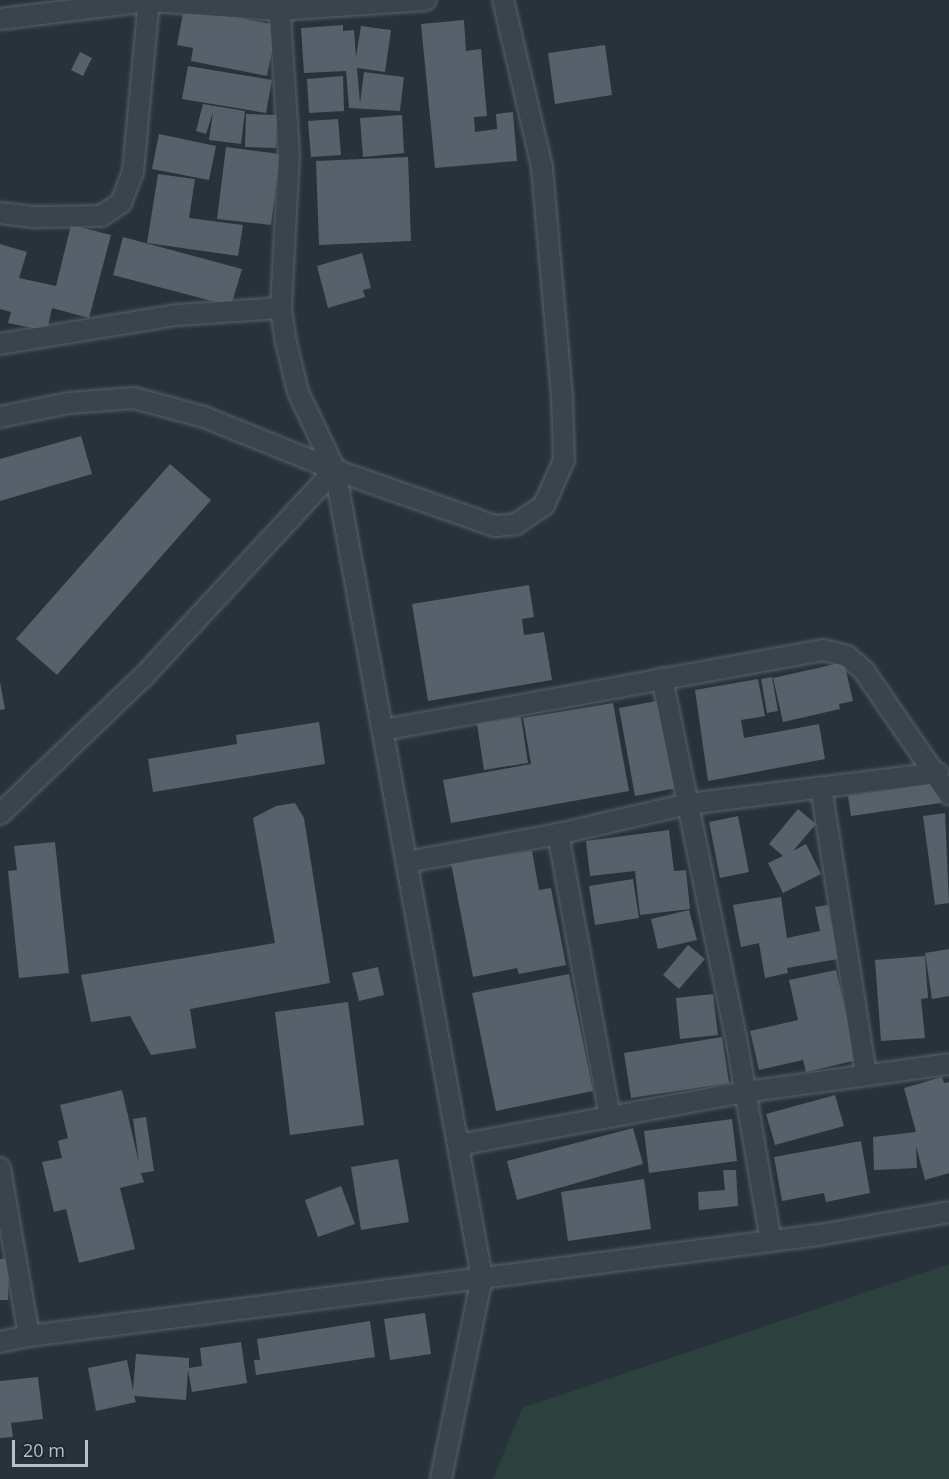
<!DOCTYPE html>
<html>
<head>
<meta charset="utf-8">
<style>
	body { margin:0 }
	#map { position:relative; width:949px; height:1479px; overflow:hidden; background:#27323b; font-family:"Open Sans",sans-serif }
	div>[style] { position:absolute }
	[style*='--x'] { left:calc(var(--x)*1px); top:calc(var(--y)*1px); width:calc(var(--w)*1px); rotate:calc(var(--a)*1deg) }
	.green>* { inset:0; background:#2c403e }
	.building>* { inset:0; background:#56616b }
	.roads { filter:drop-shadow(0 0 2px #596269) drop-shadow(0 0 2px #596269) }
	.street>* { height:20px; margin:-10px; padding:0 10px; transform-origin:10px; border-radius:10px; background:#3b444b }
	span { translate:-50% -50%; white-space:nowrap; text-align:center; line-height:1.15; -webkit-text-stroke:4.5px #202930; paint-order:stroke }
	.scale { position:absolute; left:12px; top:1440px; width:76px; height:27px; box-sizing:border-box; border:3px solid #b7bfc7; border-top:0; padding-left:8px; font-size:18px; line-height:21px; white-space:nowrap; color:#b7bfc7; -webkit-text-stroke:4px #202930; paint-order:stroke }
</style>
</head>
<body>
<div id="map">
	<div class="green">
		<div style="clip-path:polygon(949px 1264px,949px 1479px,493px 1479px,522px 1408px)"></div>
	</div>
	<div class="building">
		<div style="clip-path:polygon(184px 8px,277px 25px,267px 76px,191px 61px,193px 48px,177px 45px)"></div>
		<div style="clip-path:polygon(464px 20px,466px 51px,481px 49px,487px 116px,474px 117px,475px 132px,497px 129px,496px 114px,513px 112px,517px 161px,435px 168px,421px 24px)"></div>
		<div style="clip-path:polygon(343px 25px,343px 31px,354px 30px,356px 57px,361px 26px,391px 30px,385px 72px,357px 68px,360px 103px,364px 72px,404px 77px,400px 111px,349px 108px,346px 71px,304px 73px,301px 28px)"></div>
		<div style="clip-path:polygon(605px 45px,612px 95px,555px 104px,548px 53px)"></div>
		<div style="clip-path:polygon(80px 52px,92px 58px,83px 76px,71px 70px)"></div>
		<div style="clip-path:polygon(188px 66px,272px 80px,266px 113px,182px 99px)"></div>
		<div style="clip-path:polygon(343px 76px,344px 111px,309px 113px,307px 79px)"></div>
		<div style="clip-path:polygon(203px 104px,245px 111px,241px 144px,209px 140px,213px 112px,206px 134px,196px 131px)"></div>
		<div style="clip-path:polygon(246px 114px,277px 115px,276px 148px,245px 147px)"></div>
		<div style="clip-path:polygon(402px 115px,404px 153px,363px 157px,360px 118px)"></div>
		<div style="clip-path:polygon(338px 119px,341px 155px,311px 157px,308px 121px)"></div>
		<div style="clip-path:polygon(159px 134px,216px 146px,209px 180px,152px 169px)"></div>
		<div style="clip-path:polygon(226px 147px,280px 154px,271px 225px,217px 219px)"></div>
		<div style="clip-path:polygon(408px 157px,411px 241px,319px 245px,316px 161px)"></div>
		<div style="clip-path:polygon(158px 174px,195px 179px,189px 218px,243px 225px,238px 256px,147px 243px)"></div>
		<div style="clip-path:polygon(71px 225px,111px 235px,89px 318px,52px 308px,47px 331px,8px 323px,11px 312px,0 309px,0 244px,27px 252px,19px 278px,56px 286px)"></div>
		<div style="clip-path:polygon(123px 237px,242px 269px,231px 306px,113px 275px)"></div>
		<div style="clip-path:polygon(362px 253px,371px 288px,363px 290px,365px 297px,328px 308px,317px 266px)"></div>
		<div style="clip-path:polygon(81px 436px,92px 474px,0 501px,0 459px)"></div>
		<div style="clip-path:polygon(170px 464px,211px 500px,57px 675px,16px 639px)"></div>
		<div style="clip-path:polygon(529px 585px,534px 617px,522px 619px,524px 635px,544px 632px,552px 680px,428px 701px,412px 604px)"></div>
		<div style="clip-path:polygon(844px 662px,853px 701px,839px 704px,840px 709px,783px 722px,773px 678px)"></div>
		<div style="clip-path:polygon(772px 677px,778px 711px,767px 713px,761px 679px)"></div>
		<div style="clip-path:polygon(758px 679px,765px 716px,741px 720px,744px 738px,819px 724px,825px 759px,708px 781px,695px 690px)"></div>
		<div style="clip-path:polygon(0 682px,5px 709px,0 710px)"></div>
		<div style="clip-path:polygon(662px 700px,677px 788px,635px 796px,619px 708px)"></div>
		<div style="clip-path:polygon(613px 703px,629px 791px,451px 823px,443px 780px,531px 764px,523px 718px)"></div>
		<div style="clip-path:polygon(521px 717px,528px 763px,484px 770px,477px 724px)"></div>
		<div style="clip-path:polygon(319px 722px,325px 764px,153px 792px,148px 759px,237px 744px,236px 735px)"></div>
		<div style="clip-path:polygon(939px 783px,941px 803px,851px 816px,848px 796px)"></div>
		<div style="clip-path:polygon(295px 803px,304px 818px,330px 983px,190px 1009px,196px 1048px,151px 1055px,130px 1016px,91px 1022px,81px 975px,275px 943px,253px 818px,276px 806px)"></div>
		<div style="clip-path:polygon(798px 809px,816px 824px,793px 851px,806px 844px,821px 874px,783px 893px,768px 863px,783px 856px,769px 844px)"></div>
		<div style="clip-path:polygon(945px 813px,949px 903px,935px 905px,923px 816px)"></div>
		<div style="clip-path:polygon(738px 816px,749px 872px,720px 878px,709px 822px)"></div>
		<div style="clip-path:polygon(669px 830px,674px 871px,686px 870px,690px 909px,640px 915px,635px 871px,590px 876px,586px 841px)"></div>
		<div style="clip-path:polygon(55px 842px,69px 973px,19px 978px,8px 871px,17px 870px,14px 846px)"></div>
		<div style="clip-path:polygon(532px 851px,539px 890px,551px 888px,566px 965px,519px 974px,517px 968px,473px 977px,451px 863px)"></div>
		<div style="clip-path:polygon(633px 879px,639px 918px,595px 925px,589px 886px)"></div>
		<div style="clip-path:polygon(781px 897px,787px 938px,820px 931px,815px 907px,828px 905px,838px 959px,787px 968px,788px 973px,765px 978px,759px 943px,741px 947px,733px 905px)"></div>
		<div style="clip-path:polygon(689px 910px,697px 940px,658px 949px,651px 919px)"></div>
		<div style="clip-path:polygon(688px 945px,705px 959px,679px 989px,663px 975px)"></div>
		<div style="clip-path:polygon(949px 949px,949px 996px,932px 999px,925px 953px)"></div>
		<div style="clip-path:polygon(925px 956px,928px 998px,921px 999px,925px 1038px,881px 1041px,875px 960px)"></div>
		<div style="clip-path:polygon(378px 967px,384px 995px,359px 1001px,352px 973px)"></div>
		<div style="clip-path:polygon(836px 970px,857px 1060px,806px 1072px,803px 1060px,759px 1070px,750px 1031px,798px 1020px,789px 980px)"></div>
		<div style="clip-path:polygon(569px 974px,593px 1091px,496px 1111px,472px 993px)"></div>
		<div style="clip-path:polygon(713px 994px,718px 1035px,680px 1039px,676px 998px)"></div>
		<div style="clip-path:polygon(348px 1002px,364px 1125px,290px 1135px,275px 1012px)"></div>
		<div style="clip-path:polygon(722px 1037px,729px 1083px,631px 1098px,624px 1053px)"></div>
		<div style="clip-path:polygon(942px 1077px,944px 1083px,949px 1082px,949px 1173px,925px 1180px,916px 1146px,917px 1168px,874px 1170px,873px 1137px,916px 1132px,904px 1088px)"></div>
		<div style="clip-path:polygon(122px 1090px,139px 1163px,133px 1119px,146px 1117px,154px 1171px,141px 1173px,144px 1182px,120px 1188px,135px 1249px,79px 1263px,66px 1209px,54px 1212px,42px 1162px,62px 1158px,58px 1141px,68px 1138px,60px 1105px)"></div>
		<div style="clip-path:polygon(835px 1095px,844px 1126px,775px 1145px,766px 1114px)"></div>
		<div style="clip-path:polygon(732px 1119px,737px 1161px,649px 1173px,644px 1131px)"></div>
		<div style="clip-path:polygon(633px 1128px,643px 1164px,517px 1200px,507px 1161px)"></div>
		<div style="clip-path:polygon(861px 1141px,870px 1193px,826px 1202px,824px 1193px,782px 1201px,774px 1157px)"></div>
		<div style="clip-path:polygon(398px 1159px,409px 1222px,361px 1230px,351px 1167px)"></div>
		<div style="clip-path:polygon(723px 1170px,736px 1170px,738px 1206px,699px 1210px,698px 1192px,725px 1190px)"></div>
		<div style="clip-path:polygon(644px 1179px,651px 1229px,568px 1241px,561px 1192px)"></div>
		<div style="clip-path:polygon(341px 1186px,355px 1224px,318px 1237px,305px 1200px)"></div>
		<div style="clip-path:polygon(0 1259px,9px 1259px,8px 1300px,0 1300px)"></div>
		<div style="clip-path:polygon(425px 1313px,431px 1354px,390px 1360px,384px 1319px)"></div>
		<div style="clip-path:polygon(370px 1321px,375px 1357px,256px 1375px,254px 1360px,260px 1360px,257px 1339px)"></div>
		<div style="clip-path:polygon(241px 1342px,247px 1383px,192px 1392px,188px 1370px,186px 1400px,134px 1396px,136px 1402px,96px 1411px,88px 1368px,127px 1360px,133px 1390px,136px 1354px,189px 1358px,189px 1368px,202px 1366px,200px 1348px)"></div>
		<div style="clip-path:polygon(38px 1377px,43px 1419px,11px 1423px,13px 1437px,0 1438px,0 1381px)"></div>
	</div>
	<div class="roads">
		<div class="street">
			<div style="--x:279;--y:0;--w:155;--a:86.3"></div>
			<div style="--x:289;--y:155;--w:153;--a:93"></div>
			<div style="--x:281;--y:308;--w:34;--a:82"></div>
			<div style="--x:286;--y:342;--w:51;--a:76.5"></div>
			<div style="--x:298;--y:392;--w:86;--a:64.6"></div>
			<div style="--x:335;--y:470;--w:820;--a:79.68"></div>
			<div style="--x:482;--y:1277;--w:206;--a:101.5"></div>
			<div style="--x:0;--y:19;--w:150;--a:-6.9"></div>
			<div style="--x:149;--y:1;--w:129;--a:4"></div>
			<div style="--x:278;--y:10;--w:148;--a:-3.9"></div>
			<div style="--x:0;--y:213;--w:35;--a:7"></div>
			<div style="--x:35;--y:217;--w:66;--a:-0.9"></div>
			<div style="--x:101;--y:216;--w:24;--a:-33"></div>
			<div style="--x:121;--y:203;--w:33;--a:-69"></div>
			<div style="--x:133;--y:172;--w:172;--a:-84.7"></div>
			<div style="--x:0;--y:344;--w:180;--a:-9.3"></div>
			<div style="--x:178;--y:315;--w:103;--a:-3.9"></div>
			<div style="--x:0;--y:417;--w:70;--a:-11.5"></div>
			<div style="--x:69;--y:403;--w:65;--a:-4.4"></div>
			<div style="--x:134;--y:398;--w:73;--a:15.2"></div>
			<div style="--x:204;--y:417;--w:141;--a:22"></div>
			<div style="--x:335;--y:470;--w:170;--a:19.3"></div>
			<div style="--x:495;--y:526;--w:21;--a:-5"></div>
			<div style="--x:516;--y:524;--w:34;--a:-34"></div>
			<div style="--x:544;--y:505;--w:49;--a:-66"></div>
			<div style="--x:564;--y:460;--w:63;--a:-91.8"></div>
			<div style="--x:562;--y:397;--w:231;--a:-95"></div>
			<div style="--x:542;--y:167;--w:171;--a:-103.1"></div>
			<div style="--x:662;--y:678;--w:367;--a:78.4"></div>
			<div style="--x:736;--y:1037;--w:207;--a:80.3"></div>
			<div style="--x:383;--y:730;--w:447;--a:-10.3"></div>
			<div style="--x:823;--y:650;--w:25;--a:14"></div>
			<div style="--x:847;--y:656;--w:23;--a:41"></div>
			<div style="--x:864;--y:671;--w:150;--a:55.4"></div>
			<div style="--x:821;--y:787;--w:291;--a:81.1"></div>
			<div style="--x:0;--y:814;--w:199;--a:-43.8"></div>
			<div style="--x:144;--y:676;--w:281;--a:-47.2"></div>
			<div style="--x:407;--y:862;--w:154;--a:-10.5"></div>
			<div style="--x:610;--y:1117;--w:288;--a:-100.4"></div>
			<div style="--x:558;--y:834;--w:133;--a:-13"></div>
			<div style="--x:688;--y:804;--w:252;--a:-7.1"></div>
			<div style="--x:458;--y:1145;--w:292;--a:-10.5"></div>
			<div style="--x:745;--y:1092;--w:206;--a:-7.8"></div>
			<div style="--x:0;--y:1168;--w:170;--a:80.2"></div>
			<div style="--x:29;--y:1336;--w:796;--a:-7.29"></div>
			<div style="--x:819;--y:1235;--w:132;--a:-10"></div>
			<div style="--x:0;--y:1342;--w:30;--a:-12"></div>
		</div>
	</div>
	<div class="scale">20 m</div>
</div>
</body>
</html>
